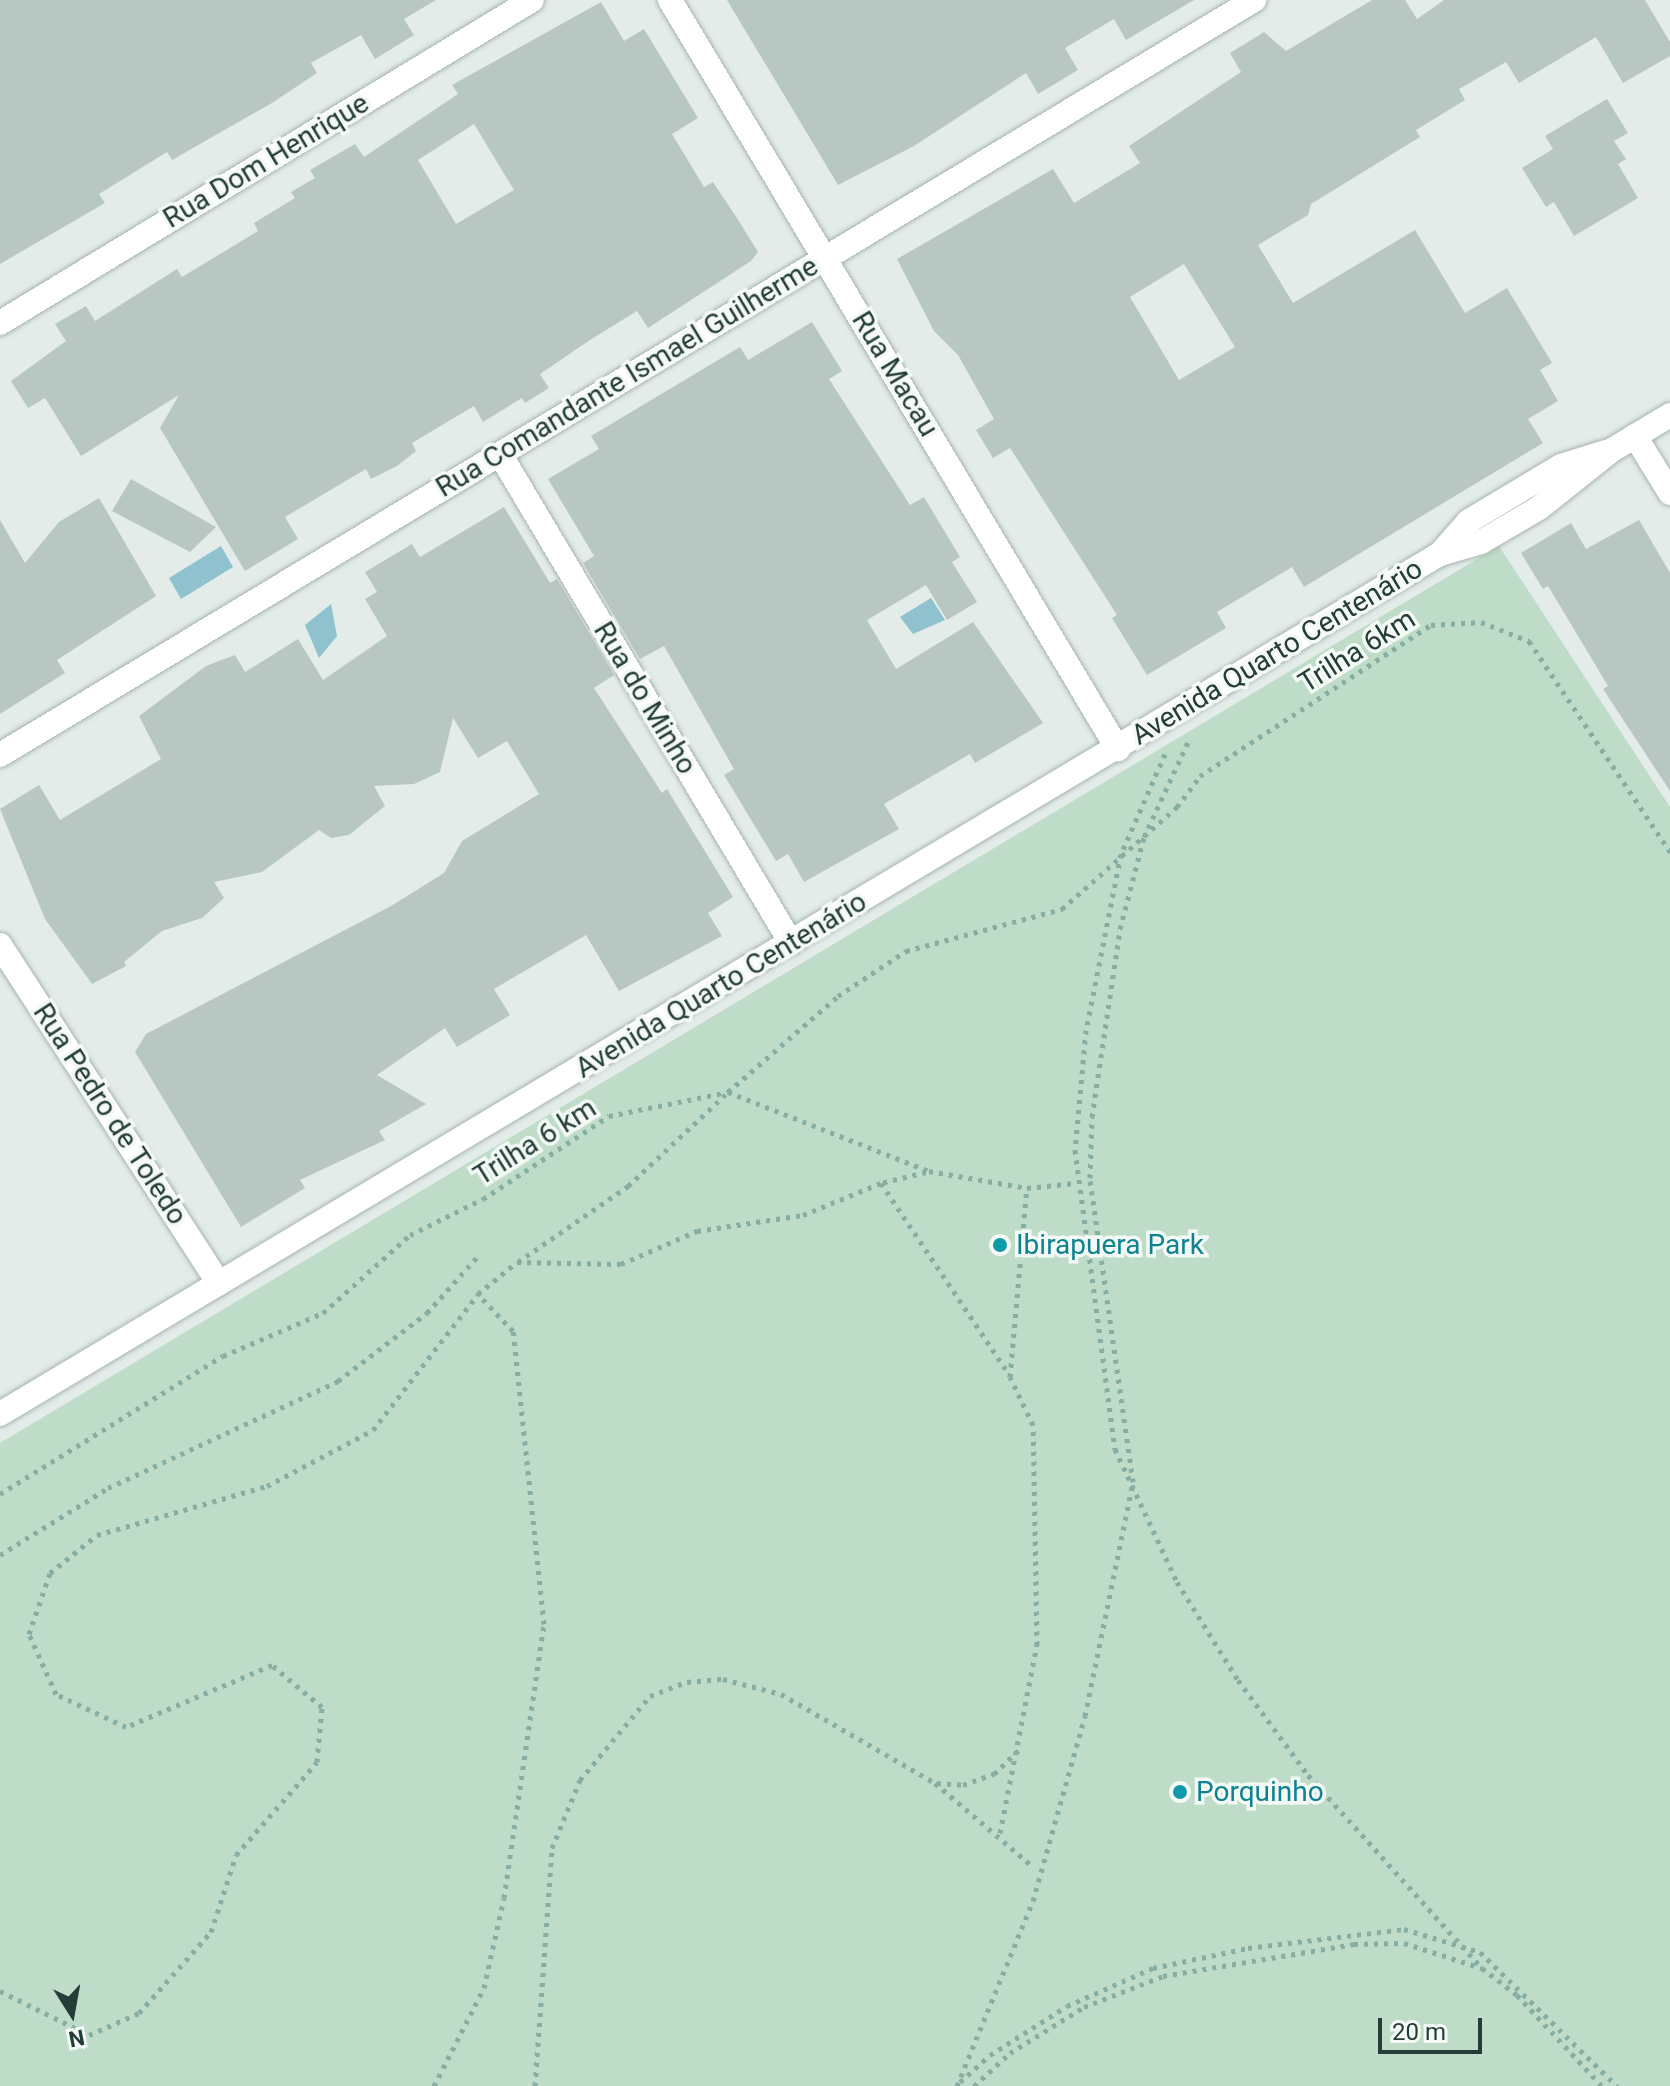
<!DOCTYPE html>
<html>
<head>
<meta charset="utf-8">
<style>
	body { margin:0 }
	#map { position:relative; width:1670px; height:2086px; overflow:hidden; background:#e3ece9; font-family:Roboto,sans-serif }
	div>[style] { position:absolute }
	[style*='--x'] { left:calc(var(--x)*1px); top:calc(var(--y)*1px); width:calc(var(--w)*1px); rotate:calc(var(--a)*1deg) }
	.green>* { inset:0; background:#bedcc7 }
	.water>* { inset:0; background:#8fc2ce }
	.building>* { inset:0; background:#b9c7c2 }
	.path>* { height:5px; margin-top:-2.5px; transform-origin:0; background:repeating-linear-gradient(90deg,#86aea2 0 4px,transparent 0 10px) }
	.roads { filter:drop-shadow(0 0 2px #a6b4b0) drop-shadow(0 0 2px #a6b4b0) }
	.minor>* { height:24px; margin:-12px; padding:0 12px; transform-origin:12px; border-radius:12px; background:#fff }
	.tertiary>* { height:24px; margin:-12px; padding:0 12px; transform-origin:12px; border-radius:12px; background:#fff }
	.dots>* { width:22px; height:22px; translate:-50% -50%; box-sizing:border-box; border:4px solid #f4f9f6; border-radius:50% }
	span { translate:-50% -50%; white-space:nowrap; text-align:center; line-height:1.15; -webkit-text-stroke:7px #f4f9f6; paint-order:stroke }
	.street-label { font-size:28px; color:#243d37 }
	.culture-label { font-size:28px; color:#0d838f }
	.left { translate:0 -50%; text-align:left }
	.north { position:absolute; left:32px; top:1974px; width:80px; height:80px; -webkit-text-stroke:6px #f4f9f6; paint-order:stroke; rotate:169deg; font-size:22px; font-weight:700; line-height:32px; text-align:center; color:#243d37 }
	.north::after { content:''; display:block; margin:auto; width:28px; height:36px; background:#243d37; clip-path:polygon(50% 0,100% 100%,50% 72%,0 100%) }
	.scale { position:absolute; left:1378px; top:2018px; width:104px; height:36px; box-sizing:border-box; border:4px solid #243d37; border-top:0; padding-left:10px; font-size:24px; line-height:28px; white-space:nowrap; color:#243d37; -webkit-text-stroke:6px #f4f9f6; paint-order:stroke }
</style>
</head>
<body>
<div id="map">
	<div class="green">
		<div style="clip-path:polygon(1499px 546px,1670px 807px,1670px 2086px,0 2086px,0 1443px)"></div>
	</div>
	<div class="water">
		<div style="clip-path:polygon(221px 546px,233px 567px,181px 599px,169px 578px)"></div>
		<div style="clip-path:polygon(931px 598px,945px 620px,913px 634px,900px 617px)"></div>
		<div style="clip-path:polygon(331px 604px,337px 636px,319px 658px,305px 625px)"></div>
	</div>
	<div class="building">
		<div style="clip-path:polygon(0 0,436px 0,404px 19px,414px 35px,375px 59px,361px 35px,311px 63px,317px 73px,272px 103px,172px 160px,167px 152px,99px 194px,105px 203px,0 264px)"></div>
		<div style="clip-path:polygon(727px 0,1194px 0,1126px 40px,1114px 19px,1065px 48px,1078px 70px,1038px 94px,1026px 73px,914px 146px,838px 185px)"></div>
		<div style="clip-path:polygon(evenodd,1372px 0,1405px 0,1417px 19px,1444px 0,1645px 0,1670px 42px,1670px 56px,1623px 83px,1596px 37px,1519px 83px,1506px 62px,1459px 89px,1465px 100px,1416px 130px,1420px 137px,1311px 204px,1308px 215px,1258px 245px,1293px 303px,1415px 230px,1465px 313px,1507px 288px,1552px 363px,1540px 370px,1558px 401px,1528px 419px,1543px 443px,1304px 587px,1292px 567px,1217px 612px,1226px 628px,1147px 675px,1112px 618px,1117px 615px,1010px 448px,993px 458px,976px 430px,994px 419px,958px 355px,934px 331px,897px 259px,1053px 169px,1074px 203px,1140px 163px,1129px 146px,1241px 72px,1230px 53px,1264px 32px,1286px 51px,1372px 0,1184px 264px,1235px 347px,1179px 380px,1130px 297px,1184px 264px)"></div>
		<div style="clip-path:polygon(evenodd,601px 2px,624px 41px,644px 29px,698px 118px,672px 134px,704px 187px,713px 182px,737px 218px,758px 252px,751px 261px,648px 328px,637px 311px,590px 340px,540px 374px,549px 388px,525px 403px,522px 398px,483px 422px,474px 406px,412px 443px,416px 451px,397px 466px,371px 479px,366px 469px,285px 517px,298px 539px,245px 571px,160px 428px,179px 395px,81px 456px,45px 398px,28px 408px,11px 381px,66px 341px,55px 324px,86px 306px,95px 321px,177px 269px,182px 277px,258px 231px,254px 223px,295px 198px,291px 192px,315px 178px,310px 170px,355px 144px,364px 157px,458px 94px,452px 85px,601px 2px,474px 124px,514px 190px,456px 224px,418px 160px,474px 124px)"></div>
		<div style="clip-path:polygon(1607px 99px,1628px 133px,1614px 141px,1626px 159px,1618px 164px,1638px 198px,1574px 236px,1554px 202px,1546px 207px,1522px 168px,1553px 149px,1545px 136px)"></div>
		<div style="clip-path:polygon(812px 322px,842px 371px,829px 379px,910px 505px,924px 497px,960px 557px,952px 562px,977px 602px,947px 620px,926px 585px,867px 620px,896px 669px,973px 622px,1043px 723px,975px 763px,970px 754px,884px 804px,899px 829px,804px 882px,788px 854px,776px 861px,724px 775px,734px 769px,664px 646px,640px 659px,583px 563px,594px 556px,548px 479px,599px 449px,591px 436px,740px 347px,748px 360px)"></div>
		<div style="clip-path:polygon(131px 479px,216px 527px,190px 552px,112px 511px)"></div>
		<div style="clip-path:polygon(99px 498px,156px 596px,57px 660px,65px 673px,0 714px,0 520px,25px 563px,59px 522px)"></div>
		<div style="clip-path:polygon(504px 507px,550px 583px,557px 579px,614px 675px,594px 688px,662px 793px,667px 789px,733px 897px,708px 913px,722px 936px,619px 991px,586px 935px,494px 989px,510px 1015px,457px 1047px,445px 1028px,377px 1075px,426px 1104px,379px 1131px,385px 1140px,300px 1180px,305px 1188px,241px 1227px,135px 1052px,146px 1034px,391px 906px,444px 873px,462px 841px,539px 794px,507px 741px,478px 758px,453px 718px,440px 772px,414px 784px,374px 786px,385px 806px,349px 835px,331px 838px,319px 830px,262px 872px,214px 882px,224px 898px,202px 918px,162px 931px,124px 962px,126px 966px,92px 984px,45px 919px,0 809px,39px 785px,60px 820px,161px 759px,139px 716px,206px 666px,235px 655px,245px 672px,298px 639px,323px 680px,387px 636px,365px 599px,377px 592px,365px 572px,412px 544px,420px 557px)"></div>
		<div style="clip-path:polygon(1639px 520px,1670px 573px,1670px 791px,1603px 689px,1608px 686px,1548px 586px,1543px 589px,1521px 553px,1571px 523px,1586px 549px)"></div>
	</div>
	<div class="path">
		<div style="--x:1165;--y:754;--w:109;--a:113.7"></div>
		<div style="--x:1121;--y:854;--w:179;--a:101.2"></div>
		<div style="--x:1086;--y:1030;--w:121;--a:95.2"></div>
		<div style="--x:1075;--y:1150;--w:302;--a:82.4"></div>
		<div style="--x:1115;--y:1449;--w:147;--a:65"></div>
		<div style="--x:1177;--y:1582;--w:115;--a:58.1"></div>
		<div style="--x:1238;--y:1680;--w:118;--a:53.6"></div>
		<div style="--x:1308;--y:1775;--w:260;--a:48"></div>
		<div style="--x:926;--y:1172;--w:46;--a:166.3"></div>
		<div style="--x:881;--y:1183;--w:232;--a:56.2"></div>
		<div style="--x:518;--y:1262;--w:134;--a:-34.6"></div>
		<div style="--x:628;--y:1186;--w:137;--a:-43.2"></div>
		<div style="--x:728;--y:1092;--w:216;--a:21.5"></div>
		<div style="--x:929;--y:1171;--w:99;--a:9.8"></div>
		<div style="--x:0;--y:1494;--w:262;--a:-31.8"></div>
		<div style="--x:223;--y:1356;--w:109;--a:-23.3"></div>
		<div style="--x:323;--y:1313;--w:117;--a:-41.9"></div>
		<div style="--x:410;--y:1235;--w:81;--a:-26.3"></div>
		<div style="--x:483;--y:1199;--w:151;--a:-33.4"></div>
		<div style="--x:609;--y:1116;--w:121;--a:-11.4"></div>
		<div style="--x:728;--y:1092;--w:146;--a:-41.1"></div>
		<div style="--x:838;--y:996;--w:82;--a:-33.5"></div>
		<div style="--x:906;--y:951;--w:162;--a:-15.1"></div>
		<div style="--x:1062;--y:909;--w:154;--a:-41.6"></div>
		<div style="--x:1177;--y:807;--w:39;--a:-53"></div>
		<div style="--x:1200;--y:776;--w:276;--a:-33.2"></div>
		<div style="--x:1431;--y:625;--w:50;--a:-3.4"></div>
		<div style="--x:1481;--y:622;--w:52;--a:21.6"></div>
		<div style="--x:1529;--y:641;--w:254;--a:56.2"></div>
		<div style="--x:0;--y:1555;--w:127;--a:-31.8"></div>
		<div style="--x:108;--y:1488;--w:254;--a:-24.9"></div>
		<div style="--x:338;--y:1381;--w:112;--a:-37.4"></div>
		<div style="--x:427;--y:1313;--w:75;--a:-48.2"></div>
		<div style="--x:937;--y:1783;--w:26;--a:4"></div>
		<div style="--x:963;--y:1785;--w:33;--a:-20"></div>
		<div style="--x:994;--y:1774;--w:35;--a:-44"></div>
		<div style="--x:1000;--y:1833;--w:192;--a:-78.9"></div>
		<div style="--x:1037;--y:1645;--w:220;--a:-91"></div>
		<div style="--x:1033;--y:1425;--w:53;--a:-115.6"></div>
		<div style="--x:1010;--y:1377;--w:190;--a:-84.9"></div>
		<div style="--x:1027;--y:1188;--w:48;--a:-5.9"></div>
		<div style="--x:0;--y:1991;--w:99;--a:26.3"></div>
		<div style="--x:89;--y:2035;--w:55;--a:-23.7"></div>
		<div style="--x:139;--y:2013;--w:108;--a:-48.4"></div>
		<div style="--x:211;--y:1932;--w:81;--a:-72"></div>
		<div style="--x:236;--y:1855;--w:123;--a:-48.9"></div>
		<div style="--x:317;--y:1762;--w:55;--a:-84.8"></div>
		<div style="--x:322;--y:1707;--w:65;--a:-140"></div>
		<div style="--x:272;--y:1665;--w:159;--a:157"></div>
		<div style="--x:126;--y:1727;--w:77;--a:-154.8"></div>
		<div style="--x:56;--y:1694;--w:66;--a:-114.2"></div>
		<div style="--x:29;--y:1634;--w:65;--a:-71"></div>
		<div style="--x:50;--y:1573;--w:60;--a:-39"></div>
		<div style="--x:97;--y:1535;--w:177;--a:-16.1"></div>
		<div style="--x:267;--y:1486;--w:120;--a:-27.8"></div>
		<div style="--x:373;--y:1430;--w:172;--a:-52.3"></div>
		<div style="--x:478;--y:1294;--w:50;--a:-39.4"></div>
		<div style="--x:517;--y:1262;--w:104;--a:1.1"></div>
		<div style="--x:621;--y:1264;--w:83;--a:-23.5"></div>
		<div style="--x:697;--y:1231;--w:107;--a:-8.6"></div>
		<div style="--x:803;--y:1215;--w:84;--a:-22.3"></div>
		<div style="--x:960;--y:2082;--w:40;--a:-42"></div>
		<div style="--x:990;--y:2055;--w:91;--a:-32.5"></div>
		<div style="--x:1067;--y:2006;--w:94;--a:-23.8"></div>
		<div style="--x:1153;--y:1968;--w:97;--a:-11.9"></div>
		<div style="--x:1248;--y:1948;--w:157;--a:-6.9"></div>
		<div style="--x:1404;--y:1929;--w:79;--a:16.8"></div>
		<div style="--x:1480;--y:1952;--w:192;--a:44.4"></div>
		<div style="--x:434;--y:2086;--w:110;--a:-63"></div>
		<div style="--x:484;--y:1988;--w:92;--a:-77.5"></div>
		<div style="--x:504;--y:1898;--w:277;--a:-81.7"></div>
		<div style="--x:544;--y:1624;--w:295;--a:-96"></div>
		<div style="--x:513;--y:1331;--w:51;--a:-133.4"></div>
		<div style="--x:535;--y:2086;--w:239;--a:-85.9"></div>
		<div style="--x:552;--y:1848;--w:74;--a:-67.6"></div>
		<div style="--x:580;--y:1780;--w:109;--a:-50.2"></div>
		<div style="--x:650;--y:1696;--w:40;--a:-21"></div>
		<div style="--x:687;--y:1682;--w:36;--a:-5"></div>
		<div style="--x:723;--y:1679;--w:60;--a:14.5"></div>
		<div style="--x:781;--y:1694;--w:178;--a:30"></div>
		<div style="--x:935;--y:1783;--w:125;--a:40.5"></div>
		<div style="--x:957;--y:2086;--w:200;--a:-67.7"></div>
		<div style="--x:1033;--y:1901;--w:192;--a:-74.3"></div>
		<div style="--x:1085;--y:1716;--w:239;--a:-78.4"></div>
		<div style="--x:1133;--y:1482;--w:307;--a:-98.1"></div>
		<div style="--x:1090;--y:1178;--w:61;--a:-88.1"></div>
		<div style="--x:1092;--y:1117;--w:190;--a:-81.5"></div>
		<div style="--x:1120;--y:929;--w:95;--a:-75.4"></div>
		<div style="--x:1144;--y:837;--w:109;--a:-65.1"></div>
		<div style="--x:974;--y:2086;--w:49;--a:-42.5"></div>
		<div style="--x:1010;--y:2053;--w:87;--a:-31.9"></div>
		<div style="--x:1084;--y:2007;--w:85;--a:-21.4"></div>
		<div style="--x:1163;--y:1976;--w:194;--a:-9.5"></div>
		<div style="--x:1354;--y:1944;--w:50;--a:-1.1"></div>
		<div style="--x:1404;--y:1943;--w:82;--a:17.8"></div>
		<div style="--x:1482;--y:1968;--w:44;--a:37.6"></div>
		<div style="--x:1517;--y:1995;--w:125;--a:47"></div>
	</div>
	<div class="roads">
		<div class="minor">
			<div style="--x:670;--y:0;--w:873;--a:59.12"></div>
			<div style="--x:0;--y:323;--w:622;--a:-31.26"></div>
			<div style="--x:1635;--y:436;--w:67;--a:58.4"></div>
			<div style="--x:500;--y:454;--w:569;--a:59.24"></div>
			<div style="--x:0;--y:755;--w:1464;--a:-31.05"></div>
		</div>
		<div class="tertiary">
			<div style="--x:1440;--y:554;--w:44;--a:-48.7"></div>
			<div style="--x:1469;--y:521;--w:107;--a:-30.9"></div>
			<div style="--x:1561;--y:466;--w:47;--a:-17.3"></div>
			<div style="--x:0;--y:945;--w:403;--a:57.1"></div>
			<div style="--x:0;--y:1414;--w:1677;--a:-30.85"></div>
			<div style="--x:1440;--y:554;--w:43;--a:-16.3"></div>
			<div style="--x:1481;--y:542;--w:67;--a:-30.4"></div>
			<div style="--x:1539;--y:508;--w:93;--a:-38.5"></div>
			<div style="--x:1612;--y:450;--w:68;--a:-31.1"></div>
		</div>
	</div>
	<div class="dots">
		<div style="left:1000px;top:1245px;background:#0f9aa8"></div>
		<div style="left:1180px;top:1792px;background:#0f9aa8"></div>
	</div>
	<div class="street-label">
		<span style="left:266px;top:161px;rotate:-31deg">Rua Dom Henrique</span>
		<span style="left:895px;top:374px;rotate:59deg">Rua Macau</span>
		<span style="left:627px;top:377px;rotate:-31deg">Rua Comandante Ismael Guilherme</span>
		<span style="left:1357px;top:651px;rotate:-32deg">Trilha 6km</span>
		<span style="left:1277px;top:652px;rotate:-31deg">Avenida Quarto Centenário</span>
		<span style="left:645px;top:698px;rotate:59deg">Rua do Minho</span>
		<span style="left:721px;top:985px;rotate:-31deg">Avenida Quarto Centenário</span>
		<span style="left:110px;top:1114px;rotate:57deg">Rua Pedro de Toledo</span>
		<span style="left:535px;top:1142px;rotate:-32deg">Trilha 6 km</span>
	</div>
	<div class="culture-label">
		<span class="left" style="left:1016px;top:1245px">Ibirapuera Park</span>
		<span class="left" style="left:1196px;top:1792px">Porquinho</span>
	</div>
	<div class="north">N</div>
	<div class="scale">20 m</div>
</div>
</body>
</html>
